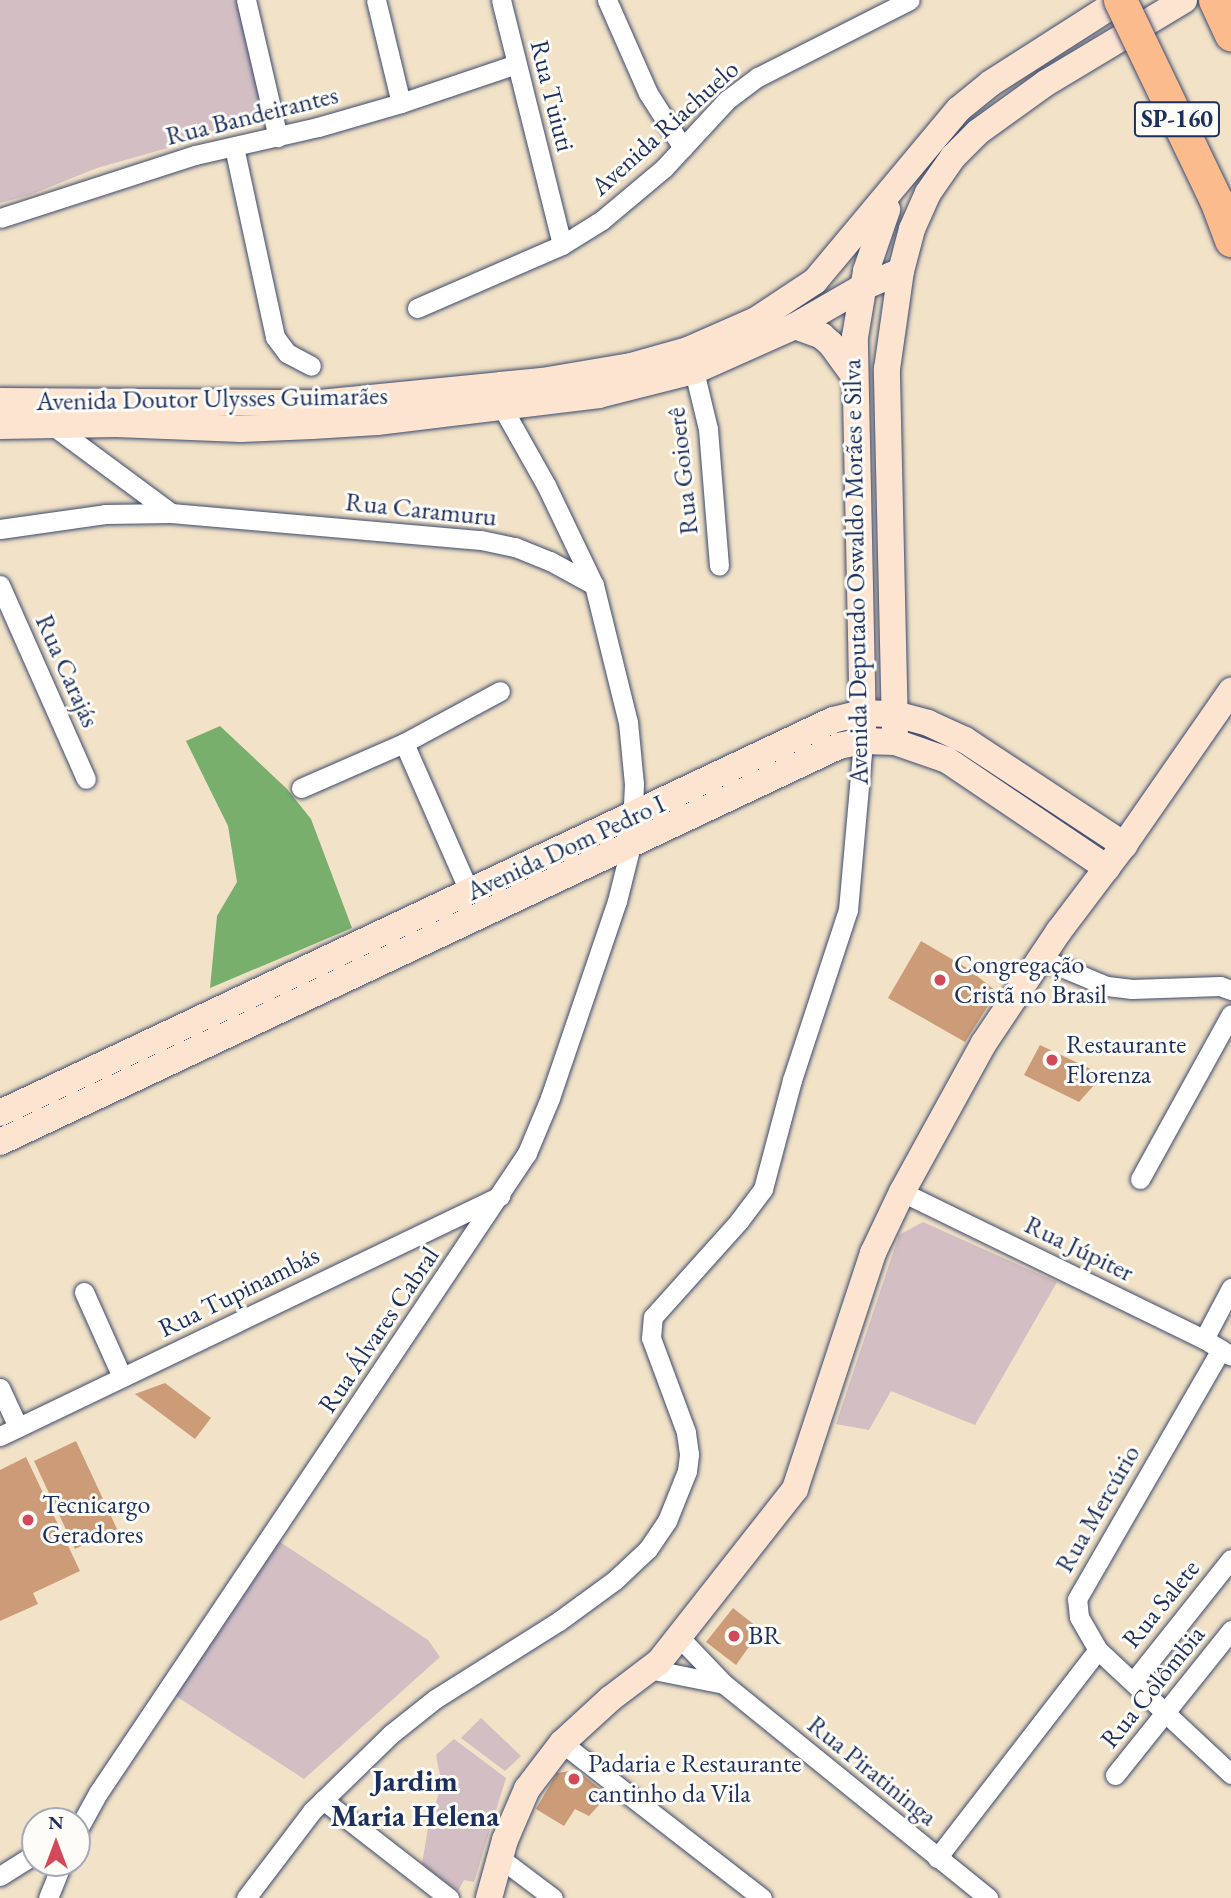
<!DOCTYPE html>
<html>
<head>
<meta charset="utf-8">
<style>
	body { margin:0 }
	#map { position:relative; width:1231px; height:1898px; overflow:hidden; background:#f2e2c7; font-family:"EB Garamond",serif }
	div>[style] { position:absolute }
	[style*='--x'] { left:calc(var(--x)*1px); top:calc(var(--y)*1px); width:calc(var(--w)*1px); rotate:calc(var(--a)*1deg) }
	.industrial>* { inset:0; background:#d2bec3 }
	.forest>* { inset:0; background:#78af6c }
	.building>* { inset:0; background:#cc9b77 }
	.roads { filter:drop-shadow(0 0 2px #3b4a6e) drop-shadow(0 0 2px #3b4a6e) }
	.street>* { height:19px; margin:-9.5px; padding:0 9.5px; transform-origin:9.5px; border-radius:9.5px; background:#fff }
	.secondary>* { height:26px; margin:-13px; padding:0 13px; transform-origin:13px; border-radius:13px; background:#fde4d1 }
	.highway>* { height:33px; margin:-16.5px; padding:0 16.5px; transform-origin:16.5px; border-radius:16.5px; background:#fbbb8c }
	.bridges { filter:drop-shadow(0 0 2px #3b4a6e) drop-shadow(0 0 2px #3b4a6e) }
	.highway-bridge>* { height:33px; margin:-16.5px; padding:0 16.5px; transform-origin:16.5px; border-radius:16.5px; background:#fbbb8c }
	.dots>* { width:19px; height:19px; translate:-50% -50%; box-sizing:border-box; border:4px solid #fdfcf7; border-radius:50% }
	span { translate:-50% -50%; white-space:nowrap; text-align:center; line-height:1.15; -webkit-text-stroke:6px #fdfcf7; paint-order:stroke }
	.shield-label span { padding:2px 5px; background:#fdfcf7; border:2px solid; border-radius:5px; -webkit-text-stroke-width:0 }
	.shield-label { font-size:24px; color:#1b2f5e; font-weight:700 }
	.street-label { font-size:26px; color:#1b2f5e }
	.poi-label { font-size:26px; color:#1b2f5e }
	.left { translate:0 -50%; text-align:left }
	.quarter-label { font-size:30px; color:#1b2f5e; font-weight:700 }
	.north { position:absolute; left:21px; top:1807px; width:70px; height:70px; box-sizing:border-box; background:#fdfcf7; border:2px solid #a3aaba; border-radius:50%; rotate:0deg; font-size:19px; font-weight:700; line-height:28px; text-align:center; color:#1b2f5e }
	.north::after { content:''; display:block; margin:auto; width:24px; height:32px; background:#d1495b; clip-path:polygon(50% 0,100% 100%,50% 72%,0 100%) }
</style>
</head>
<body>
<div id="map">
	<div class="industrial">
		<div style="clip-path:polygon(0 0,237px 0,265px 107px,263px 115px,256px 123px,97px 168px,30px 195px,0 203px)"></div>
		<div style="clip-path:polygon(923px 1222px,1057px 1282px,975px 1425px,891px 1391px,869px 1430px,836px 1424px,899px 1235px)"></div>
		<div style="clip-path:polygon(280px 1542px,428px 1640px,440px 1657px,304px 1779px,176px 1696px)"></div>
		<div style="clip-path:polygon(481px 1718px,521px 1756px,505px 1771px,461px 1738px)"></div>
		<div style="clip-path:polygon(454px 1739px,506px 1778px,474px 1882px,464px 1880px,458px 1891px,422px 1864px,429px 1822px,442px 1785px,436px 1755px)"></div>
	</div>
	<div class="forest">
		<div style="clip-path:polygon(220px 726px,287px 789px,311px 819px,352px 928px,210px 988px,217px 916px,237px 882px,228px 826px,186px 741px)"></div>
	</div>
	<div class="building">
		<div style="clip-path:polygon(921px 941px,967px 968px,997px 992px,965px 1042px,888px 998px)"></div>
		<div style="clip-path:polygon(1040px 1045px,1103px 1075px,1079px 1102px,1024px 1075px)"></div>
		<div style="clip-path:polygon(165px 1383px,211px 1418px,195px 1439px,135px 1394px)"></div>
		<div style="clip-path:polygon(76px 1441px,117px 1529px,75px 1549px,34px 1461px)"></div>
		<div style="clip-path:polygon(26px 1457px,80px 1571px,33px 1593px,38px 1604px,0 1621px,0 1470px)"></div>
		<div style="clip-path:polygon(733px 1608px,761px 1630px,736px 1665px,706px 1642px)"></div>
		<div style="clip-path:polygon(577px 1770px,600px 1789px,593px 1801px,599px 1805px,589px 1816px,575px 1809px,564px 1826px,536px 1809px,557px 1773px)"></div>
	</div>
	<div class="roads">
		<div class="street">
			<div style="--x:246;--y:0;--w:141;--a:76.9"></div>
			<div style="--x:376;--y:0;--w:106;--a:76.4"></div>
			<div style="--x:501;--y:0;--w:252;--a:76"></div>
			<div style="--x:607;--y:0;--w:102;--a:66.2"></div>
			<div style="--x:648;--y:93;--w:65;--a:57.5"></div>
			<div style="--x:234;--y:147;--w:194;--a:77.8"></div>
			<div style="--x:275;--y:337;--w:20;--a:53"></div>
			<div style="--x:287;--y:353;--w:27;--a:28"></div>
			<div style="--x:0;--y:218;--w:205;--a:-17.9"></div>
			<div style="--x:195;--y:155;--w:126;--a:-12.8"></div>
			<div style="--x:318;--y:127;--w:86;--a:-16.1"></div>
			<div style="--x:401;--y:103;--w:121;--a:-18.7"></div>
			<div style="--x:417;--y:308;--w:158;--a:-23.5"></div>
			<div style="--x:562;--y:245;--w:47;--a:-32"></div>
			<div style="--x:602;--y:220;--w:81;--a:-40"></div>
			<div style="--x:664;--y:168;--w:93;--a:-47.2"></div>
			<div style="--x:727;--y:100;--w:39;--a:-37"></div>
			<div style="--x:758;--y:77;--w:170;--a:-26.9"></div>
			<div style="--x:694;--y:371;--w:60;--a:76.4"></div>
			<div style="--x:708;--y:429;--w:137;--a:85.4"></div>
			<div style="--x:502;--y:407;--w:90;--a:60.6"></div>
			<div style="--x:546;--y:485;--w:111;--a:64.4"></div>
			<div style="--x:48;--y:422;--w:153;--a:36.5"></div>
			<div style="--x:0;--y:529;--w:106;--a:-8.1"></div>
			<div style="--x:105;--y:514;--w:66;--a:-0.9"></div>
			<div style="--x:171;--y:513;--w:311;--a:5"></div>
			<div style="--x:481;--y:540;--w:35;--a:12"></div>
			<div style="--x:515;--y:547;--w:38;--a:22"></div>
			<div style="--x:550;--y:561;--w:50;--a:28.6"></div>
			<div style="--x:594;--y:585;--w:141;--a:76.1"></div>
			<div style="--x:628;--y:722;--w:62;--a:84.5"></div>
			<div style="--x:634;--y:784;--w:61;--a:92.8"></div>
			<div style="--x:631;--y:845;--w:58;--a:104"></div>
			<div style="--x:617;--y:901;--w:208;--a:108.8"></div>
			<div style="--x:550;--y:1098;--w:60;--a:112.7"></div>
			<div style="--x:527;--y:1153;--w:770;--a:123.83"></div>
			<div style="--x:98;--y:1793;--w:43;--a:118.9"></div>
			<div style="--x:0;--y:585;--w:212;--a:66.1"></div>
			<div style="--x:404;--y:743;--w:164;--a:66.3"></div>
			<div style="--x:301;--y:788;--w:112;--a:-23.6"></div>
			<div style="--x:404;--y:743;--w:109;--a:-28.4"></div>
			<div style="--x:1042;--y:959;--w:70;--a:22.6"></div>
			<div style="--x:1107;--y:986;--w:25;--a:7"></div>
			<div style="--x:1132;--y:989;--w:88;--a:-2"></div>
			<div style="--x:1220;--y:986;--w:12;--a:20"></div>
			<div style="--x:1140;--y:1179;--w:188;--a:-61.1"></div>
			<div style="--x:902;--y:1192;--w:336;--a:26"></div>
			<div style="--x:1204;--y:1339;--w:31;--a:32"></div>
			<div style="--x:84;--y:1292;--w:93;--a:65.9"></div>
			<div style="--x:1204;--y:1339;--w:58;--a:-62.1"></div>
			<div style="--x:0;--y:1388;--w:43;--a:65.2"></div>
			<div style="--x:0;--y:1436;--w:555;--a:-25.64"></div>
			<div style="--x:680;--y:1638;--w:64;--a:46.3"></div>
			<div style="--x:724;--y:1684;--w:340;--a:39"></div>
			<div style="--x:1098;--y:1650;--w:182;--a:43"></div>
			<div style="--x:649;--y:1669;--w:76;--a:11.3"></div>
			<div style="--x:1133;--y:1682;--w:157;--a:-51.5"></div>
			<div style="--x:562;--y:1743;--w:253;--a:37.8"></div>
			<div style="--x:1115;--y:1775;--w:186;--a:-51.3"></div>
			<div style="--x:323;--y:1800;--w:160;--a:37.9"></div>
			<div style="--x:500;--y:1858;--w:66;--a:37"></div>
			<div style="--x:937;--y:1858;--w:263;--a:-52.3"></div>
			<div style="--x:1098;--y:1650;--w:38;--a:-120"></div>
			<div style="--x:1079;--y:1617;--w:18;--a:-96"></div>
			<div style="--x:1077;--y:1599;--w:288;--a:-60"></div>
			<div style="--x:0;--y:1876;--w:41;--a:-32.2"></div>
			<div style="--x:48;--y:1898;--w:38;--a:-68"></div>
			<div style="--x:246;--y:1898;--w:109;--a:-52.8"></div>
			<div style="--x:312;--y:1811;--w:110;--a:-44.3"></div>
			<div style="--x:391;--y:1734;--w:56;--a:-38.5"></div>
			<div style="--x:435;--y:1699;--w:146;--a:-32.2"></div>
			<div style="--x:559;--y:1621;--w:69;--a:-36.2"></div>
			<div style="--x:615;--y:1580;--w:45;--a:-43.2"></div>
			<div style="--x:648;--y:1549;--w:34;--a:-56"></div>
			<div style="--x:667;--y:1521;--w:54;--a:-68.2"></div>
			<div style="--x:687;--y:1471;--w:17;--a:-83"></div>
			<div style="--x:689;--y:1454;--w:22;--a:-98"></div>
			<div style="--x:686;--y:1432;--w:100;--a:-110.4"></div>
			<div style="--x:651;--y:1338;--w:21;--a:-85"></div>
			<div style="--x:653;--y:1317;--w:129;--a:-48.1"></div>
			<div style="--x:739;--y:1221;--w:40;--a:-53"></div>
			<div style="--x:763;--y:1189;--w:113;--a:-75.1"></div>
			<div style="--x:792;--y:1080;--w:179;--a:-71.8"></div>
			<div style="--x:848;--y:910;--w:170;--a:-84.9"></div>
		</div>
		<div class="secondary">
			<div style="--x:795;--y:326;--w:29;--a:20"></div>
			<div style="--x:822;--y:336;--w:12;--a:42"></div>
			<div style="--x:831;--y:344;--w:39;--a:54"></div>
			<div style="--x:0;--y:401;--w:320;--a:0.4"></div>
			<div style="--x:320;--y:403;--w:223;--a:-5.7"></div>
			<div style="--x:542;--y:381;--w:90;--a:-9.6"></div>
			<div style="--x:631;--y:366;--w:59;--a:-15.7"></div>
			<div style="--x:688;--y:350;--w:74;--a:-23.8"></div>
			<div style="--x:756;--y:320;--w:71;--a:-33.5"></div>
			<div style="--x:815;--y:281;--w:224;--a:-50.1"></div>
			<div style="--x:959;--y:109;--w:41;--a:-39.1"></div>
			<div style="--x:991;--y:83;--w:154;--a:-32.6"></div>
			<div style="--x:0;--y:426;--w:116;--a:-1"></div>
			<div style="--x:116;--y:424;--w:125;--a:2.3"></div>
			<div style="--x:241;--y:429;--w:71;--a:-2.4"></div>
			<div style="--x:312;--y:426;--w:65;--a:-3.5"></div>
			<div style="--x:377;--y:422;--w:224;--a:-6.9"></div>
			<div style="--x:599;--y:395;--w:98;--a:-14.2"></div>
			<div style="--x:694;--y:371;--w:111;--a:-24"></div>
			<div style="--x:795;--y:326;--w:76;--a:-29.9"></div>
			<div style="--x:861;--y:288;--w:43;--a:-23"></div>
			<div style="--x:863;--y:730;--w:393;--a:-91.2"></div>
			<div style="--x:855;--y:337;--w:67;--a:-80.5"></div>
			<div style="--x:866;--y:271;--w:65;--a:-71"></div>
			<div style="--x:895;--y:730;--w:361;--a:-91.3"></div>
			<div style="--x:887;--y:369;--w:99;--a:-81.9"></div>
			<div style="--x:901;--y:271;--w:43;--a:-75.3"></div>
			<div style="--x:912;--y:229;--w:39;--a:-66"></div>
			<div style="--x:928;--y:193;--w:44;--a:-55.2"></div>
			<div style="--x:953;--y:157;--w:35;--a:-45"></div>
			<div style="--x:978;--y:132;--w:84;--a:-35.8"></div>
			<div style="--x:1046;--y:83;--w:161;--a:-31"></div>
			<div style="--x:0;--y:1113;--w:921;--a:-25.26"></div>
			<div style="--x:833;--y:720;--w:30;--a:-14"></div>
			<div style="--x:862;--y:713;--w:33;--a:2"></div>
			<div style="--x:895;--y:714;--w:34;--a:15"></div>
			<div style="--x:928;--y:723;--w:41;--a:24.7"></div>
			<div style="--x:965;--y:740;--w:191;--a:33.4"></div>
			<div style="--x:0;--y:1142;--w:928;--a:-25.27"></div>
			<div style="--x:839;--y:746;--w:25;--a:-12"></div>
			<div style="--x:863;--y:741;--w:32;--a:2"></div>
			<div style="--x:895;--y:742;--w:55;--a:19.1"></div>
			<div style="--x:947;--y:760;--w:193;--a:34"></div>
			<div style="--x:489;--y:1898;--w:60;--a:-74.6"></div>
			<div style="--x:505;--y:1840;--w:56;--a:-66.7"></div>
			<div style="--x:527;--y:1789;--w:58;--a:-52.7"></div>
			<div style="--x:562;--y:1743;--w:65;--a:-42.5"></div>
			<div style="--x:610;--y:1699;--w:61;--a:-37.1"></div>
			<div style="--x:659;--y:1662;--w:220;--a:-51.8"></div>
			<div style="--x:795;--y:1489;--w:249;--a:-71.7"></div>
			<div style="--x:873;--y:1253;--w:68;--a:-64.6"></div>
			<div style="--x:902;--y:1192;--w:170;--a:-61.2"></div>
			<div style="--x:984;--y:1043;--w:135;--a:-56.2"></div>
			<div style="--x:1059;--y:931;--w:108;--a:-52.9"></div>
			<div style="--x:1124;--y:845;--w:188;--a:-55.2"></div>
		</div>
		<div class="highway">
			<div style="--x:1215;--y:0;--w:38;--a:65"></div>
		</div>
	</div>
	<div class="bridges">
		<div class="highway-bridge">
			<div style="--x:1120;--y:0;--w:222;--a:64.4"></div>
			<div style="--x:1216;--y:200;--w:43;--a:69.4"></div>
		</div>
	</div>
	<div class="dots">
		<div style="left:940px;top:980px;background:#d1495b"></div>
		<div style="left:1052px;top:1060px;background:#d1495b"></div>
		<div style="left:28px;top:1520px;background:#d1495b"></div>
		<div style="left:734px;top:1636px;background:#d1495b"></div>
		<div style="left:574px;top:1779px;background:#d1495b"></div>
	</div>
	<div class="shield-label">
		<span style="left:1177px;top:119px">SP-160</span>
	</div>
	<div class="street-label">
		<span style="left:552px;top:96px;rotate:76deg">Rua Tuiuti</span>
		<span style="left:252px;top:116px;rotate:-14deg">Rua Bandeirantes</span>
		<span style="left:665px;top:128px;rotate:-42deg">Avenida Riachuelo</span>
		<span style="left:212px;top:399px;rotate:-1deg">Avenida Doutor Ulysses Guimarães</span>
		<span style="left:683px;top:471px;rotate:-96deg">Rua Goioerê</span>
		<span style="left:421px;top:510px;rotate:6deg">Rua Caramuru</span>
		<span style="left:856px;top:572px;rotate:-91deg">Avenida Deputado Oswaldo Morães e Silva</span>
		<span style="left:67px;top:671px;rotate:66deg">Rua Carajás</span>
		<span style="left:566px;top:848px;rotate:-25deg">Avenida Dom Pedro I</span>
		<span style="left:1079px;top:1249px;rotate:26deg">Rua Júpiter</span>
		<span style="left:239px;top:1292px;rotate:-26deg">Rua Tupinambás</span>
		<span style="left:379px;top:1330px;rotate:-56deg">Rua Álvares Cabral</span>
		<span style="left:1098px;top:1509px;rotate:-60deg">Rua Mercúrio</span>
		<span style="left:1161px;top:1604px;rotate:-51deg">Rua Salete</span>
		<span style="left:1153px;top:1687px;rotate:-51deg">Rua Colômbia</span>
		<span style="left:872px;top:1771px;rotate:39deg">Rua Piratininga</span>
	</div>
	<div class="poi-label">
		<span class="left" style="left:954px;top:980px">Congregação<br>Cristã no Brasil</span>
		<span class="left" style="left:1066px;top:1060px">Restaurante<br>Florenza</span>
		<span class="left" style="left:42px;top:1520px">Tecnicargo<br>Geradores</span>
		<span class="left" style="left:748px;top:1636px">BR</span>
		<span class="left" style="left:588px;top:1779px">Padaria e Restaurante<br>cantinho da Vila</span>
	</div>
	<div class="quarter-label">
		<span style="left:415px;top:1798px">Jardim<br>Maria Helena</span>
	</div>
	<div class="north">N</div>
</div>
</body>
</html>
